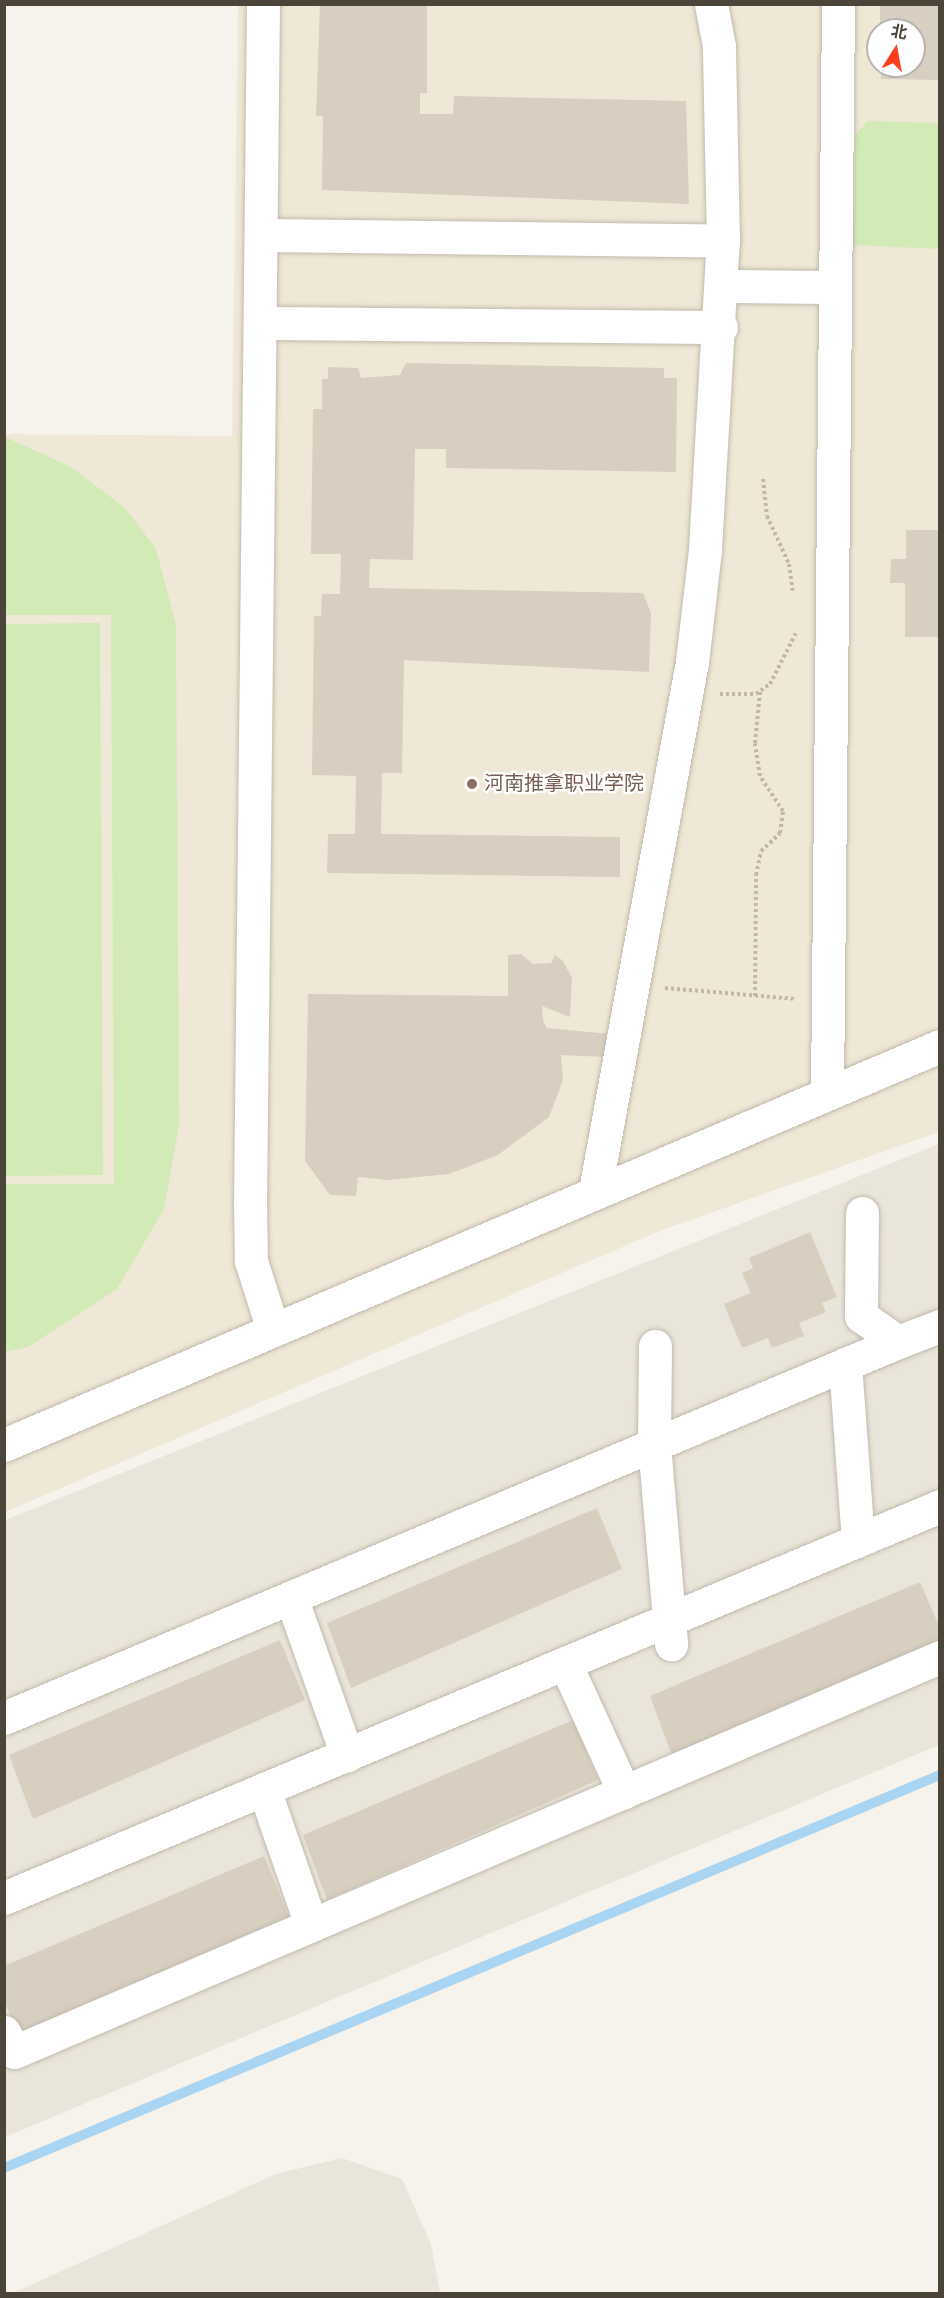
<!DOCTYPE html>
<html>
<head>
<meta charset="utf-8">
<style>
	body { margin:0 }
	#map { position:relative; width:944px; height:2298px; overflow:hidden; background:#f6f3ec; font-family:"Varela Round","Noto Sans SC",sans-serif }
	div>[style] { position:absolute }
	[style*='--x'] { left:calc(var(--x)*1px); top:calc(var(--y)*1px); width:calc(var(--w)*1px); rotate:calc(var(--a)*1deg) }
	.residential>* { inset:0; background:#eae5da }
	.education>* { inset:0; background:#efe8d6 }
	.green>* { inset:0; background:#d2eab5 }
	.stream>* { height:10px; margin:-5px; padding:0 5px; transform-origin:5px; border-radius:5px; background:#a9d4f2 }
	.building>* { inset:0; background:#d8cfc1 }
	.path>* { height:4px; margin-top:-2px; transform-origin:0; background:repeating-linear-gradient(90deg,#c4b79f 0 3px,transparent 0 6px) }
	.roads { filter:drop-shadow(0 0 2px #c2bbae) drop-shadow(0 0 2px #c2bbae) }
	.minor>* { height:33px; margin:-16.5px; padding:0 16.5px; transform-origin:16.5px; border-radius:16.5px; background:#fff }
	.dots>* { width:16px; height:16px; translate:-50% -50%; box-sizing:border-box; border:3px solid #fff; border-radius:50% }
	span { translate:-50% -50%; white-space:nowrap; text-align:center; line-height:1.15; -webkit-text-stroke:4.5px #fff; paint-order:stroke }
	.education-label { font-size:20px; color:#785e54 }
	.left { translate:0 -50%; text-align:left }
	.frame { position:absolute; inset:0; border:6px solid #4b4439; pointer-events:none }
	.north { position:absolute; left:866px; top:18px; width:60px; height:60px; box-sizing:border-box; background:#fff; border:2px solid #b7b4b0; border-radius:50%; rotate:11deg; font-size:16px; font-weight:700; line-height:24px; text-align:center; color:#4b4439 }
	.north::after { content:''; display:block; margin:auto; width:21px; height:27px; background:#fc3f1d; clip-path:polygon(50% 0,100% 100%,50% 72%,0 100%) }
</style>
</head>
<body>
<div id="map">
	<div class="residential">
		<div style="clip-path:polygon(939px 1144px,939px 1745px,5px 2137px,5px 1520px)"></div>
		<div style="clip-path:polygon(342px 2158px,402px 2179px,431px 2244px,440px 2293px,13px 2293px,276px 2174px)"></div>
	</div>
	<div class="education">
		<div style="clip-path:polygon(evenodd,238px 5px,939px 5px,939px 1132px,662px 1230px,5px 1512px,5px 434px,232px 436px,238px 5px,878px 30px,914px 30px,914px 66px,878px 66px,878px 30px)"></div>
	</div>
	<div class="green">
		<div style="clip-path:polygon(868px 121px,939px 123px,939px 249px,854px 245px,855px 135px)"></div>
		<div style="clip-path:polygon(5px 437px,71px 467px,125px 508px,156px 549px,176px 625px,179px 1125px,164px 1209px,117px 1289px,28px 1347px,5px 1352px,5px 1184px,114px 1184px,111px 615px,5px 615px)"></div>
		<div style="clip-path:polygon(100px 623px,103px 1175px,5px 1176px,5px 624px)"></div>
	</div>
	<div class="stream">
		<div style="--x:4;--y:2168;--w:1015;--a:-22.78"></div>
	</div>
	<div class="building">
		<div style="clip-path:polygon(320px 4px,427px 4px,427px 93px,420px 93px,420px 114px,453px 114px,454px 96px,686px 101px,689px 204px,322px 190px,323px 116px,316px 116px)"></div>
		<div style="clip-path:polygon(880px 4px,940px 4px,940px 80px,881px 79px,881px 66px,914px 66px,914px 30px,880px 30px)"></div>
		<div style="clip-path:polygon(406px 363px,664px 368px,664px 378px,677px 378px,676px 472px,446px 468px,446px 449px,415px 449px,413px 560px,370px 559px,369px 588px,643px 593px,651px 613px,649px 672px,404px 660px,402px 773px,382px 773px,381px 834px,620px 837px,620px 877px,327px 873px,328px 834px,355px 834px,356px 776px,312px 775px,314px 616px,321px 616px,322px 594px,340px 594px,341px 554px,311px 554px,313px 409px,322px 409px,322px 379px,328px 379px,328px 367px,358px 368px,361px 378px,400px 375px)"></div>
		<div style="clip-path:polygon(906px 530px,940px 530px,940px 637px,905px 637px,905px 583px,890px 583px,891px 559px,906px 559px)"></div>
		<div style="clip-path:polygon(521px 954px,533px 964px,551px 963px,555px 955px,563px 961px,572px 978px,570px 1017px,542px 1006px,543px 1021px,547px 1028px,610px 1034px,605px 1057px,561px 1055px,563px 1080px,549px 1117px,498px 1155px,449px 1174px,388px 1180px,358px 1177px,356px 1196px,330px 1195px,305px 1161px,308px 994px,508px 996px,508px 955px)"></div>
		<div style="clip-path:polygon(810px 1232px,837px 1297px,822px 1303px,826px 1312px,799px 1323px,804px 1336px,772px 1348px,768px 1338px,742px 1348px,724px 1304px,751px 1293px,742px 1273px,753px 1268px,749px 1258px)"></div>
		<div style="clip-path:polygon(597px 1508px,622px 1569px,351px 1688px,327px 1623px)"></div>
		<div style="clip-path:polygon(920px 1582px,940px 1628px,940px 1644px,674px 1761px,650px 1696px)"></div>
		<div style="clip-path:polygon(280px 1640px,305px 1700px,33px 1819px,9px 1755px)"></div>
		<div style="clip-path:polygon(573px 1720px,598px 1780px,327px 1900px,303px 1835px)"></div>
		<div style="clip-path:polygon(264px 1856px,289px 1917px,18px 2035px,4px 2000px,4px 1966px)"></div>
	</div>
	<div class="path">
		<div style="--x:763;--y:479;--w:37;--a:84"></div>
		<div style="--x:767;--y:516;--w:53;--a:65.4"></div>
		<div style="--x:789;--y:564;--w:27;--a:82"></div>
		<div style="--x:720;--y:694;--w:36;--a:0"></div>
		<div style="--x:756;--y:694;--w:17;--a:-36"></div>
		<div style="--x:770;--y:684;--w:59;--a:-63"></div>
		<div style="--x:665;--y:988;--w:130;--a:4.8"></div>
		<div style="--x:755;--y:996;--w:121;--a:-89.5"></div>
		<div style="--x:756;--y:875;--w:25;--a:-78"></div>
		<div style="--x:761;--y:851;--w:26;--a:-43"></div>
		<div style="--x:780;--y:833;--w:22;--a:-82"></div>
		<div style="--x:783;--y:811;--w:42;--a:-123.3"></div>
		<div style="--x:760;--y:776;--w:33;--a:-99"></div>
		<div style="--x:755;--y:743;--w:52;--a:-84.5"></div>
	</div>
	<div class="roads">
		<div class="minor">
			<div style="--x:263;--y:4;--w:1199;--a:90.62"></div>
			<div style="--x:250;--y:1203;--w:58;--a:89"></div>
			<div style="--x:251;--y:1261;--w:72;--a:72.3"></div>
			<div style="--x:261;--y:235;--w:462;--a:0.7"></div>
			<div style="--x:722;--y:286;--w:113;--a:0.5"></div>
			<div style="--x:260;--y:323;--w:461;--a:0.5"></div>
			<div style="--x:827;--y:1092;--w:1088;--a:-89.42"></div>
			<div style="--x:595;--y:1191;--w:538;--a:-79.61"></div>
			<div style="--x:692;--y:662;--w:114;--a:-83.4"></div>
			<div style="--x:705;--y:549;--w:309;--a:-86.7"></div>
			<div style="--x:723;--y:241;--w:195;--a:-91.2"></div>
			<div style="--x:719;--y:46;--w:43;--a:-100.8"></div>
			<div style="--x:862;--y:1213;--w:103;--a:90.6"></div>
			<div style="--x:861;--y:1316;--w:45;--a:35.1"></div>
			<div style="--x:898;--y:1342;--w:45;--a:-20.9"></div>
			<div style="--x:655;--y:1346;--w:98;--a:90.6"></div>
			<div style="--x:654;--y:1444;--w:201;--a:85.1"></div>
			<div style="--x:845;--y:1364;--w:177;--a:85.8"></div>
			<div style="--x:4;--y:1445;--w:1017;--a:-23.09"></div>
			<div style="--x:291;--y:1597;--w:168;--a:70.5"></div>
			<div style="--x:565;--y:1663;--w:142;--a:65.4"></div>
			<div style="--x:4;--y:1718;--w:970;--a:-22.81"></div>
			<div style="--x:264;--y:1789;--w:144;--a:70.9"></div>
			<div style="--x:4;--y:1898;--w:1015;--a:-22.72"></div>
			<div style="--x:4;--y:2032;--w:22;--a:63"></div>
			<div style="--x:14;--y:2052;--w:1007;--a:-23.1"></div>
		</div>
	</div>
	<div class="dots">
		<div style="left:472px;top:784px;background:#8d6e63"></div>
	</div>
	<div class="education-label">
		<span class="left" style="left:484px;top:784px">河南推拿职业学院</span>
	</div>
	<div class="frame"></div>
	<div class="north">北</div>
</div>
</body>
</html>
